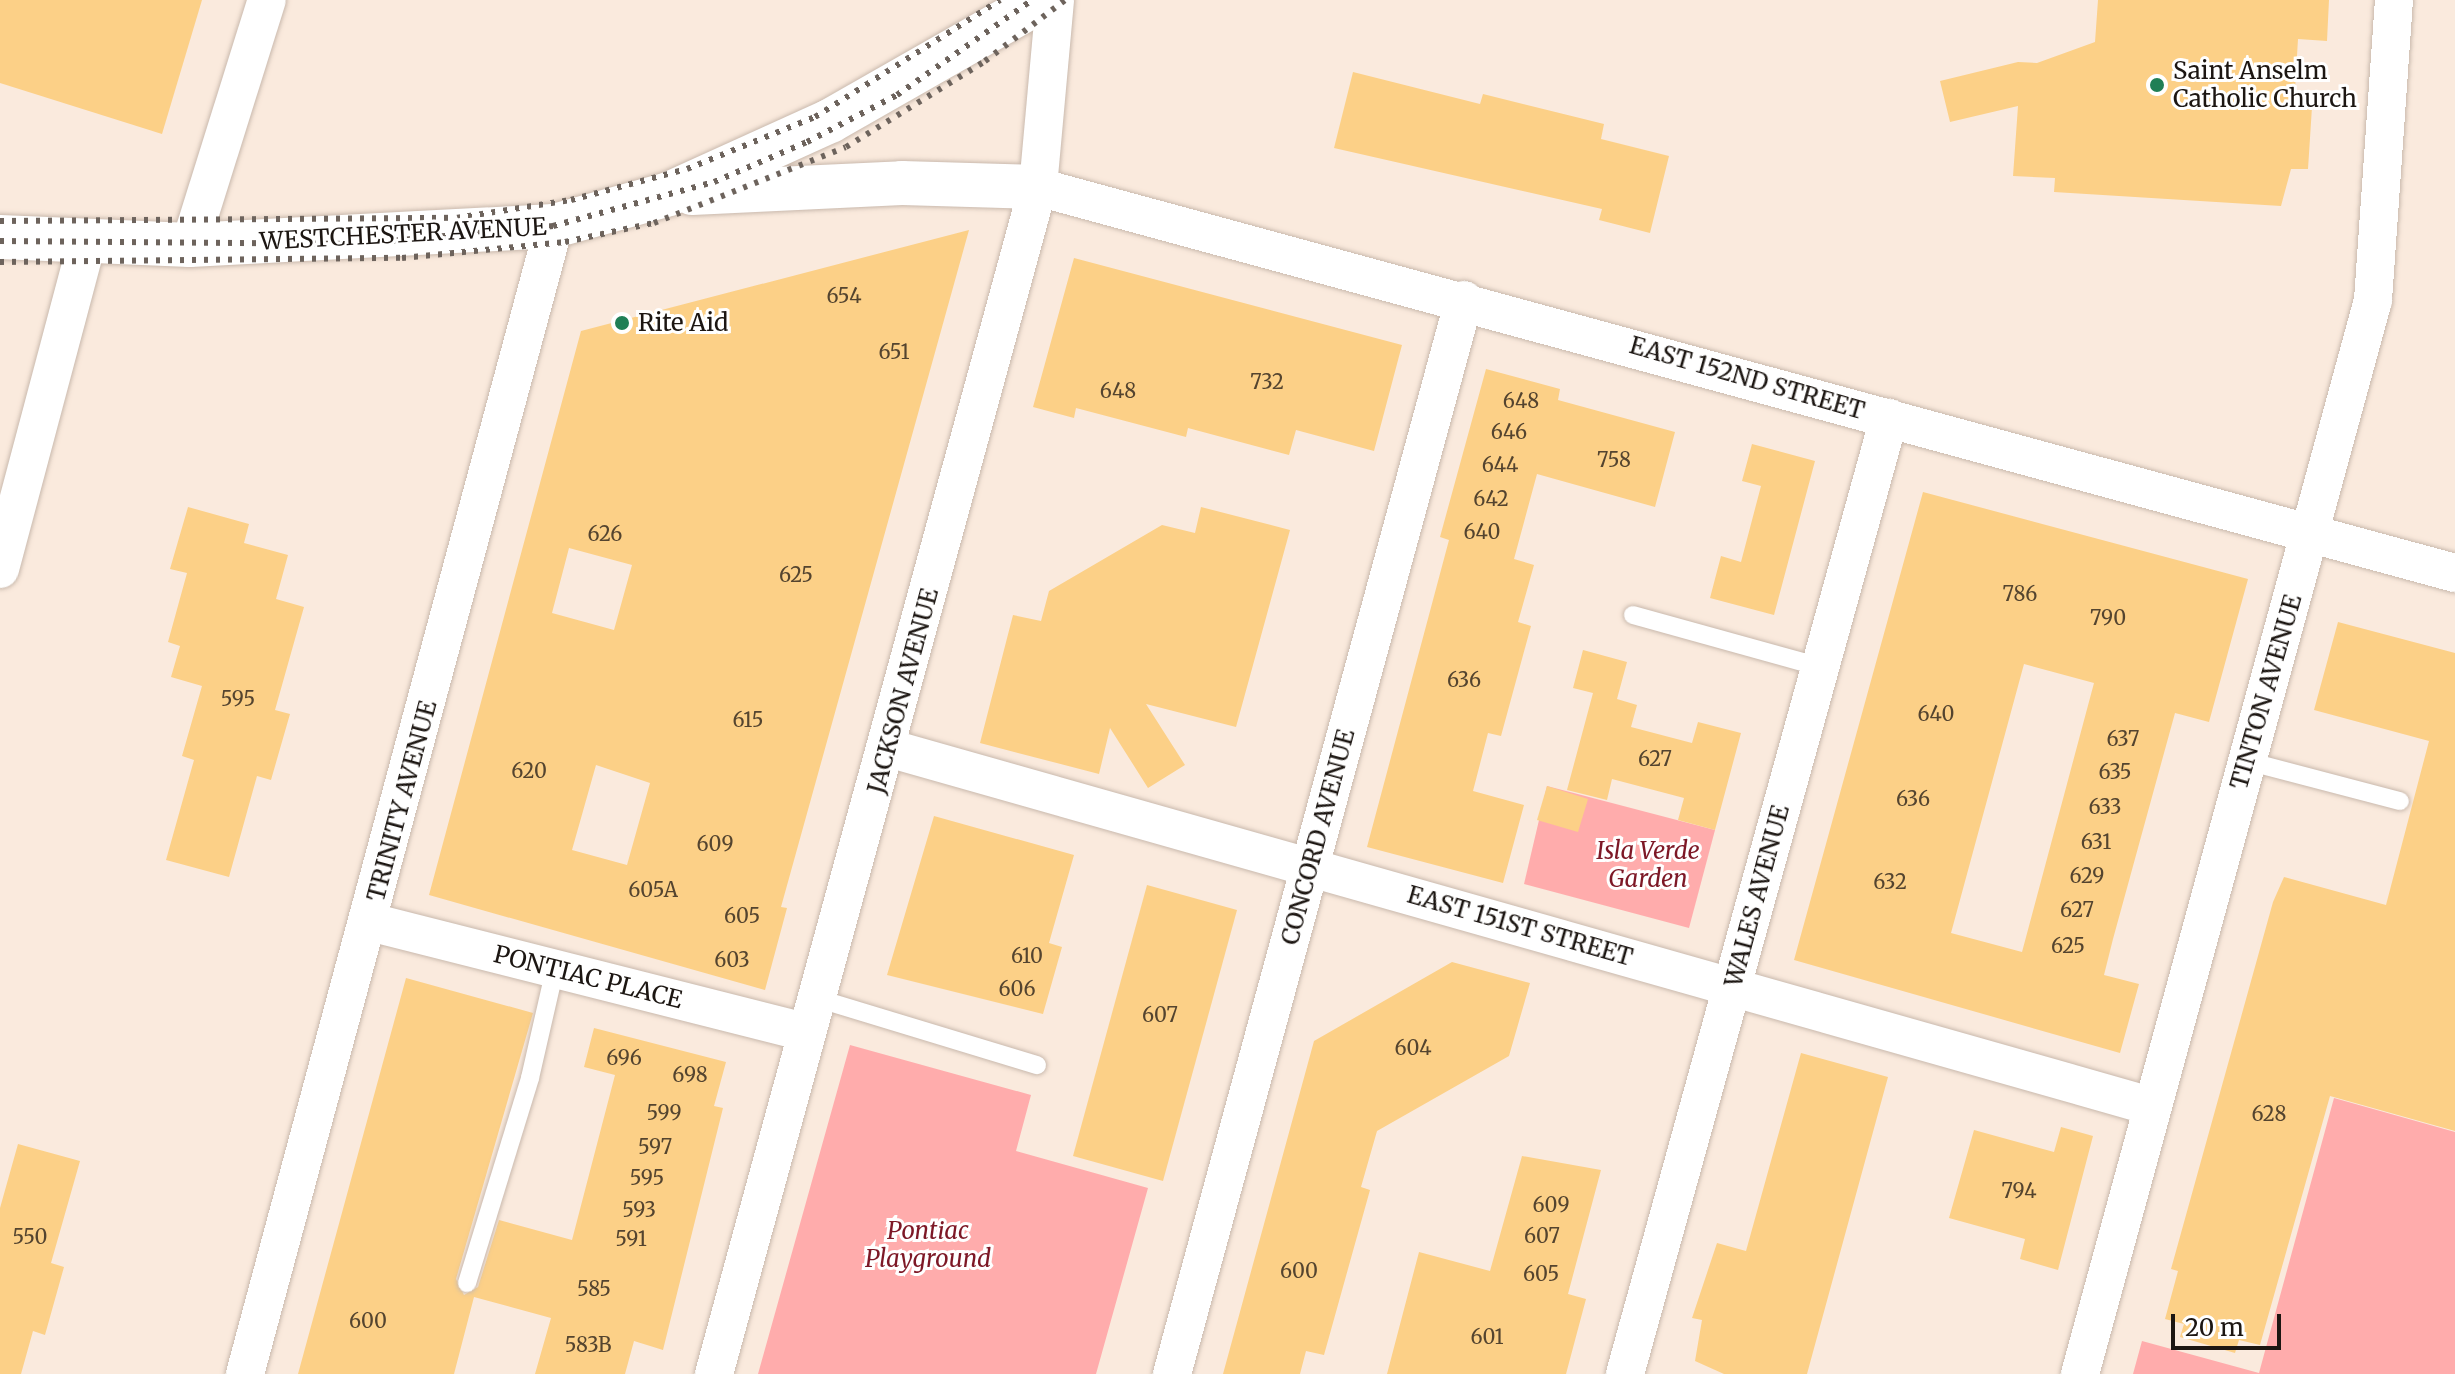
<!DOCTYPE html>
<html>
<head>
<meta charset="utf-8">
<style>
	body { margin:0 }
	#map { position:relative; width:2455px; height:1374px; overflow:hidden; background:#faeadd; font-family:Merriweather,serif }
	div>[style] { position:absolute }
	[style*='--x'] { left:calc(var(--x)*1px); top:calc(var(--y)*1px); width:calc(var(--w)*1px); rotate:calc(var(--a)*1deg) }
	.green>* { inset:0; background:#ffacac }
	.building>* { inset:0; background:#fcd087 }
	.roads { filter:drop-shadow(0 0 2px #c9b9ad) drop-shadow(0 0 2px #c9b9ad) }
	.lane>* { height:18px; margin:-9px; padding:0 9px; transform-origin:9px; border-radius:9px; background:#fff }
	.street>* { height:38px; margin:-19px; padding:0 19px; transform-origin:19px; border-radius:19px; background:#fff }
	.secondary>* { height:44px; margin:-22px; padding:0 22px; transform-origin:22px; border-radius:22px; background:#fff }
	.rail>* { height:6px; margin-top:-3px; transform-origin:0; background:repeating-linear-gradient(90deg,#6d635c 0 4px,transparent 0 12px) }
	.dots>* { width:22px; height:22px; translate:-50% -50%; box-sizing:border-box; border:4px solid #fff; border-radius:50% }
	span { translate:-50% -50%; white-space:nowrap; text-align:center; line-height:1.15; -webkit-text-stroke:6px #fff; paint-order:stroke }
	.number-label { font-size:20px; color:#54442f }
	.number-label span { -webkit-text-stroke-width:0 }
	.poi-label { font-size:24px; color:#1c1612 }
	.left { translate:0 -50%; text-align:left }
	.street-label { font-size:24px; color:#1c1612 }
	.park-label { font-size:24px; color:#7d1826; font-style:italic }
	.scale { position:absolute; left:2171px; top:1314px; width:110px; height:36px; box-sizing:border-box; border:4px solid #1c1612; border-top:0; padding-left:10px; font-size:24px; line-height:28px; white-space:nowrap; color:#1c1612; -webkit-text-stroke:6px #fff; paint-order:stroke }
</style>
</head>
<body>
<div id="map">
	<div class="green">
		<div style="clip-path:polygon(1547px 786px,1715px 830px,1689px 928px,1524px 884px)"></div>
		<div style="clip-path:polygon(850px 1045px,1031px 1095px,1016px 1151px,1148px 1188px,1096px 1374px,758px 1374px)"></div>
		<div style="clip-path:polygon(2334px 1098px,2455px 1132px,2455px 1374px,2133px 1374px,2142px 1341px,2259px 1373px)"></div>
	</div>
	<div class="building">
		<div style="clip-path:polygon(0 0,202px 0,162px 134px,0 83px)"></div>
		<div style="clip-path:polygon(2098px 0,2329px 0,2327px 41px,2298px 39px,2294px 106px,2312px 107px,2308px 169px,2291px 169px,2281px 206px,2054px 192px,2055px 178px,2013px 176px,2018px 106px,1950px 122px,1940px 81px,2018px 62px,2037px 63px,2095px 42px)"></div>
		<div style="clip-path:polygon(1353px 72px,1480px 104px,1483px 94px,1604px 124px,1601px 139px,1669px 156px,1650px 233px,1599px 220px,1602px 209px,1334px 148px)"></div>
		<div style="clip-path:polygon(evenodd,969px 230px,781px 907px,787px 908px,765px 990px,429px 895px,581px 331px,969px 230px,569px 548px,632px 565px,614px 630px,552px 613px,569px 548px,969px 230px,596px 765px,650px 783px,627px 865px,572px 850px,596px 765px)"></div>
		<div style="clip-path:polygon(1074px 258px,1402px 345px,1374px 451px,1296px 430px,1289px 455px,1188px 428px,1186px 437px,1076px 408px,1074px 418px,1033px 407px)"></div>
		<div style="clip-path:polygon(1486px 369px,1560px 389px,1558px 400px,1675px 432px,1655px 507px,1537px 474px,1514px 559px,1534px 565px,1518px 622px,1531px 626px,1501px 736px,1488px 733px,1473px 791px,1524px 805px,1503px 883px,1367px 847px,1449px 540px,1440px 537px)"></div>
		<div style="clip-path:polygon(1752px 444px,1815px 461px,1774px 615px,1710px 598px,1721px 556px,1741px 562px,1761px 486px,1742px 481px)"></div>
		<div style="clip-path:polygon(evenodd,1923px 492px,2248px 579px,2209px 722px,2175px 713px,2113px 939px,2104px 975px,2139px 984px,2120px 1053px,1794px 960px,1923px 492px,2024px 664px,2094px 683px,2022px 952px,1951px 933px,2024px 664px)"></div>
		<div style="clip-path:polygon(188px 507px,249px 524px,244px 543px,288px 555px,276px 599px,304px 607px,275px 710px,290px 714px,271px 780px,257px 776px,229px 877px,166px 860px,194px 760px,182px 756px,202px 686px,171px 677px,180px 646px,168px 642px,187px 573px,170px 569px)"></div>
		<div style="clip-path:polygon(1201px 507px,1290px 530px,1236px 727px,1146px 704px,1185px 765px,1148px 788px,1110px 728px,1099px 774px,980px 743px,1013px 615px,1041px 621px,1049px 591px,1162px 525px,1195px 533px)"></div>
		<div style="clip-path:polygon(2338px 622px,2455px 653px,2455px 1131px,2330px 1096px,2260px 1345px,2239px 1340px,2235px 1353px,2180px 1337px,2184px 1324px,2165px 1319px,2178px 1271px,2171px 1269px,2273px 902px,2284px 877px,2386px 905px,2429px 741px,2314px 710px)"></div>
		<div style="clip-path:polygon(1583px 650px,1627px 662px,1617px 699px,1637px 705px,1631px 727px,1692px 743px,1698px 722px,1741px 733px,1715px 830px,1678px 820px,1684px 798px,1612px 779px,1607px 800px,1567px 790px,1593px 693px,1573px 688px)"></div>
		<div style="clip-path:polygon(1547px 786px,1588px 799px,1578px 832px,1537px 820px)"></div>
		<div style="clip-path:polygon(934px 816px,1074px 855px,1049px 943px,1062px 947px,1043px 1014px,887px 975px)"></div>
		<div style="clip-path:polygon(1147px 885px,1237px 910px,1163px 1181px,1073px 1156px)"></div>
		<div style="clip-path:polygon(1452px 962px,1530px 983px,1509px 1056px,1377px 1131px,1361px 1187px,1370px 1190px,1324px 1355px,1306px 1351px,1300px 1374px,1223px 1374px,1314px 1041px)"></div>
		<div style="clip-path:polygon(406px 978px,533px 1013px,456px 1279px,464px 1295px,478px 1287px,499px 1220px,572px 1240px,615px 1075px,584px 1067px,594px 1028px,726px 1062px,714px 1106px,723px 1108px,663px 1350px,634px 1341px,625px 1374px,535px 1374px,551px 1318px,474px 1297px,454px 1374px,298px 1374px)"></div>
		<div style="clip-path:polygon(1801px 1053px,1888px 1077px,1807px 1374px,1724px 1374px,1695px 1361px,1702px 1320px,1692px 1318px,1717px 1243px,1746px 1251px)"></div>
		<div style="clip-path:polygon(2061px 1127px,2093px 1136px,2058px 1270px,2020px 1259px,2025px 1239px,1949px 1218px,1974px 1130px,2054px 1152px)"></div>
		<div style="clip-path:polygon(18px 1144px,80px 1161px,51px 1263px,64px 1267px,45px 1335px,33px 1331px,21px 1374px,0 1374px,0 1208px)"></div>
		<div style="clip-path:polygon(1522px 1156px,1601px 1170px,1568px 1294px,1586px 1299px,1566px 1374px,1387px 1374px,1419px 1252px,1490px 1271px)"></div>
	</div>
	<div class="roads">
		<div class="lane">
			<div style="--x:1633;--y:615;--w:194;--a:15.5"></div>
			<div style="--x:2247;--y:761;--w:158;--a:14.7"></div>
			<div style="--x:816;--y:998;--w:231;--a:16.9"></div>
			<div style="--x:467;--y:1283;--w:214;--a:-72.9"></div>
			<div style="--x:530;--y:1078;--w:112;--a:-77.1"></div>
		</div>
		<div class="street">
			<div style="--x:1038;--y:187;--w:1469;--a:15.24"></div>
			<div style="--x:190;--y:245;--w:257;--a:-72.6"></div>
			<div style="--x:0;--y:569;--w:339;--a:-75.1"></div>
			<div style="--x:888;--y:748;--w:1313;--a:15.83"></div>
			<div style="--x:370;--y:922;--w:450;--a:14.2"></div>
			<div style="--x:245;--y:1374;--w:1189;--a:-74.94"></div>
			<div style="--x:714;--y:1374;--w:1230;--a:-74.73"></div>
			<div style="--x:1038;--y:187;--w:188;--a:-84.8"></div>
			<div style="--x:1172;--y:1374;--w:1113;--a:-74.79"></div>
			<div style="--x:1625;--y:1374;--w:992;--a:-74.56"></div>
			<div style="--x:2080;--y:1374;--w:1113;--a:-74.74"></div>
			<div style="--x:2373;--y:300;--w:301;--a:-86"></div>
		</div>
		<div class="secondary">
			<div style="--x:692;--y:193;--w:210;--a:-2.7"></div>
			<div style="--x:902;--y:183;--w:136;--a:1.7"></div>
			<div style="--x:0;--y:237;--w:190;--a:2.4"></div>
			<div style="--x:190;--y:245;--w:364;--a:-3"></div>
			<div style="--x:554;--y:226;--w:119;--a:-15.5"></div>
			<div style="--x:669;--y:194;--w:177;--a:-24.4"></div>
			<div style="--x:830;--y:121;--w:244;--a:-29.7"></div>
		</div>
	</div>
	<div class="rail">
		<div style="--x:0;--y:221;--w:456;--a:-0.4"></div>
		<div style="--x:456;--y:218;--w:116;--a:-8.9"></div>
		<div style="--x:571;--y:200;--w:120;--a:-15"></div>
		<div style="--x:687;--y:169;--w:138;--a:-22.1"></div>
		<div style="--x:815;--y:117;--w:219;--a:-32.3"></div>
		<div style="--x:0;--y:241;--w:358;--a:0.5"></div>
		<div style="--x:358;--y:244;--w:196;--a:-5.3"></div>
		<div style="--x:553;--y:226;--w:167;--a:-15.3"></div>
		<div style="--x:714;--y:182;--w:101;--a:-23.3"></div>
		<div style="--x:807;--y:142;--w:102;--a:-27.6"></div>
		<div style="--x:897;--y:95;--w:165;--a:-35.1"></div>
		<div style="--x:0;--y:262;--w:402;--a:-0.6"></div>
		<div style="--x:402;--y:258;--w:164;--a:-5.6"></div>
		<div style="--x:565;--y:242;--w:91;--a:-12.1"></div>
		<div style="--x:654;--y:223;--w:206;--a:-21.6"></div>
		<div style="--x:846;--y:147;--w:163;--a:-31.7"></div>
		<div style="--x:985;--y:61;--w:101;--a:-37.3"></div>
	</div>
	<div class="dots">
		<div style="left:2157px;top:85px;background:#207f56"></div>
		<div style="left:622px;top:323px;background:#207f56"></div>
	</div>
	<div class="number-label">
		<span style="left:844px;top:295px">654</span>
		<span style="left:894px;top:351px">651</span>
		<span style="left:1267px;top:381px">732</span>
		<span style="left:1118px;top:390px">648</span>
		<span style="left:1521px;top:400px">648</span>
		<span style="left:1509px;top:431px">646</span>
		<span style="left:1614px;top:459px">758</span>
		<span style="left:1500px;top:464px">644</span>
		<span style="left:1491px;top:498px">642</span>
		<span style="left:1482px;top:531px">640</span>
		<span style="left:605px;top:533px">626</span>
		<span style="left:796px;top:574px">625</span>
		<span style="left:2020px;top:593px">786</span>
		<span style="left:2108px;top:617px">790</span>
		<span style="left:1464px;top:679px">636</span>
		<span style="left:238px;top:698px">595</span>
		<span style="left:1936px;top:713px">640</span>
		<span style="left:748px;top:719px">615</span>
		<span style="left:2123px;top:738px">637</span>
		<span style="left:1655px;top:758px">627</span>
		<span style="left:529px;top:770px">620</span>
		<span style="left:2115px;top:771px">635</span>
		<span style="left:1913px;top:798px">636</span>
		<span style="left:2105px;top:806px">633</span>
		<span style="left:2096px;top:841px">631</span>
		<span style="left:715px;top:843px">609</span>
		<span style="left:2087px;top:875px">629</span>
		<span style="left:1890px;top:881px">632</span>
		<span style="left:653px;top:889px">605A</span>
		<span style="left:2077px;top:909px">627</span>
		<span style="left:742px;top:915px">605</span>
		<span style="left:2068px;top:945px">625</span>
		<span style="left:1027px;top:955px">610</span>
		<span style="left:732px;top:959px">603</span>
		<span style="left:1017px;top:988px">606</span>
		<span style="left:1160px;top:1014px">607</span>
		<span style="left:1413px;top:1047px">604</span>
		<span style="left:624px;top:1057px">696</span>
		<span style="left:690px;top:1074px">698</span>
		<span style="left:664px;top:1112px">599</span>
		<span style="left:2269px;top:1113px">628</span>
		<span style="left:655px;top:1146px">597</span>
		<span style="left:647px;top:1177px">595</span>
		<span style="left:2019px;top:1190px">794</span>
		<span style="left:1551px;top:1204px">609</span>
		<span style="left:639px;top:1209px">593</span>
		<span style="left:1542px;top:1235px">607</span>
		<span style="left:30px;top:1236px">550</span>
		<span style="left:631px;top:1238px">591</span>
		<span style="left:1299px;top:1270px">600</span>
		<span style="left:1541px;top:1273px">605</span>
		<span style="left:594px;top:1288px">585</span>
		<span style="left:368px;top:1320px">600</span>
		<span style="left:1487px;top:1336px">601</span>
		<span style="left:588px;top:1344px">583B</span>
	</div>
	<div class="poi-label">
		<span class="left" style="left:2173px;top:85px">Saint Anselm<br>Catholic Church</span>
		<span class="left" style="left:638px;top:323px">Rite Aid</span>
	</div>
	<div class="street-label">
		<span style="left:403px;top:234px;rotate:-3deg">WESTCHESTER AVENUE</span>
		<span style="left:1747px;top:378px;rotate:16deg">EAST 152ND STREET</span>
		<span style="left:903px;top:691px;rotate:-75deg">JACKSON AVENUE</span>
		<span style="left:2266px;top:692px;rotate:-74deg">TINTON AVENUE</span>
		<span style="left:402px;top:801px;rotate:-75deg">TRINITY AVENUE</span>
		<span style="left:1318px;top:837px;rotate:-75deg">CONCORD AVENUE</span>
		<span style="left:1757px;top:896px;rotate:-75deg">WALES AVENUE</span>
		<span style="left:1520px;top:926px;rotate:16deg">EAST 151ST STREET</span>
		<span style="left:588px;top:977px;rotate:14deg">PONTIAC PLACE</span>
	</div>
	<div class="park-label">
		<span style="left:1648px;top:865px">Isla Verde<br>Garden</span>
		<span style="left:928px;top:1245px">Pontiac<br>Playground</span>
	</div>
	<div class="scale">20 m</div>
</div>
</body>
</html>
